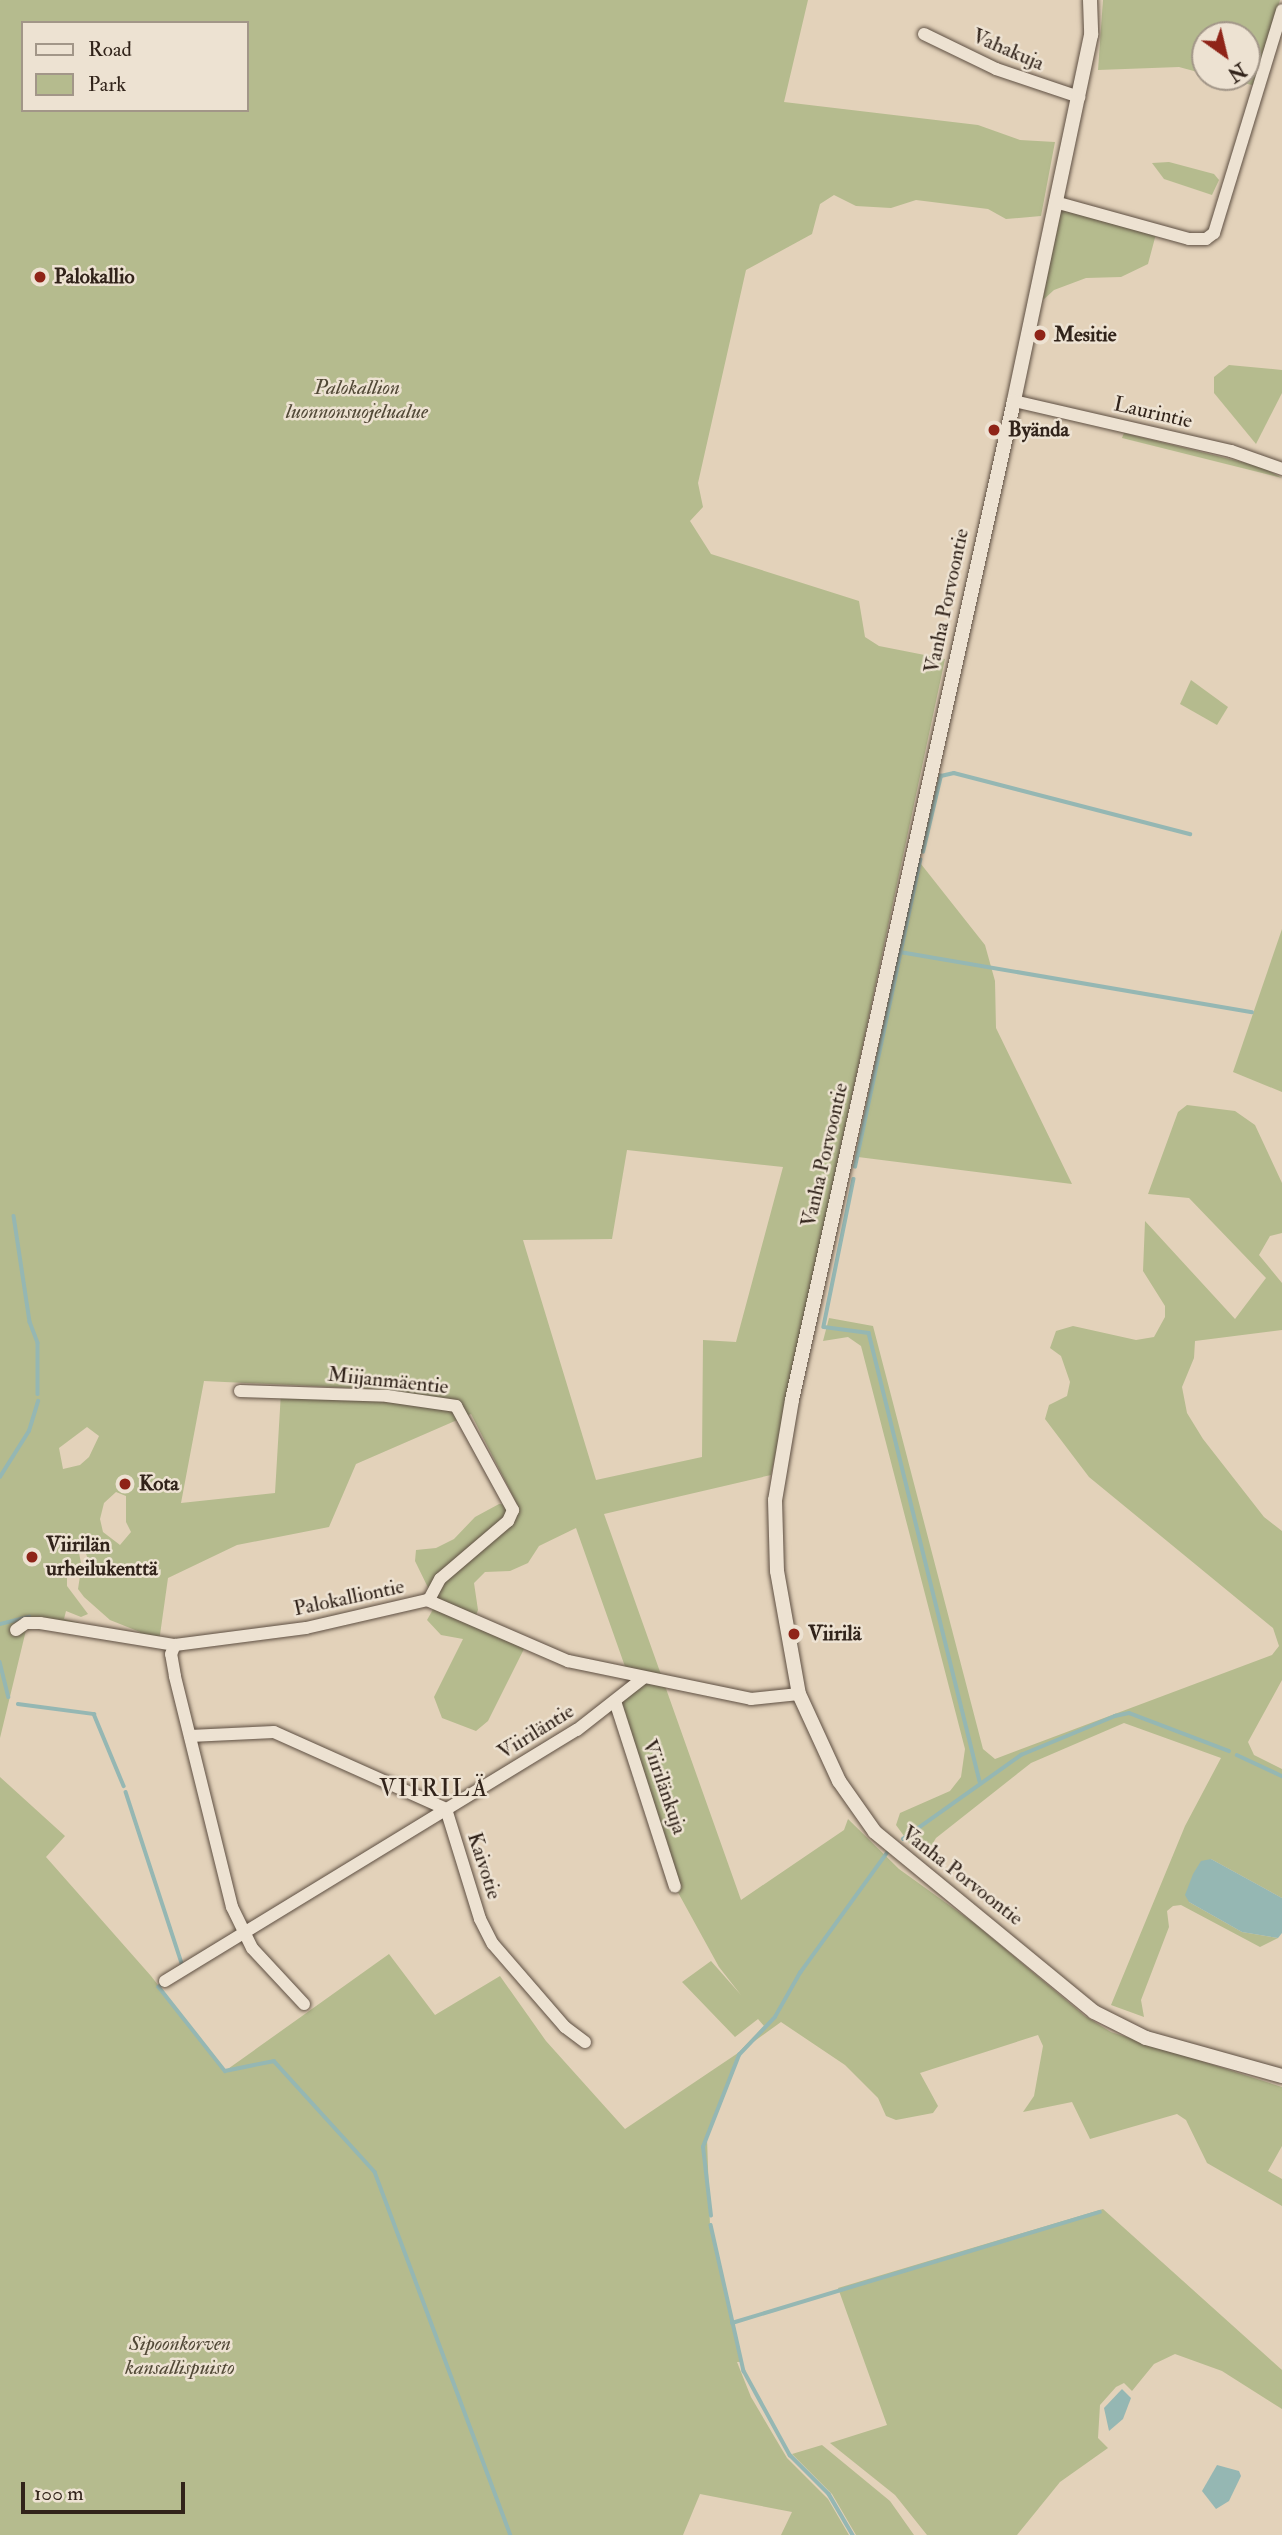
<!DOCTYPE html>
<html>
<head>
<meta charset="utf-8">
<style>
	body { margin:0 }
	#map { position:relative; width:1282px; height:2535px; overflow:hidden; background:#e3d2ba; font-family:"IM FELL Double Pica",serif }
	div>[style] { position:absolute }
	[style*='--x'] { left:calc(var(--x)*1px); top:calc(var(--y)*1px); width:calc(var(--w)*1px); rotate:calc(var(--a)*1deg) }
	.green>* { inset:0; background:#b5bb8e }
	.water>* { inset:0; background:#95b7b3 }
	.stream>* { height:3.5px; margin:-1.75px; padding:0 1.75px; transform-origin:1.75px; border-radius:1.75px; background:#95b7b3 }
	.roads { filter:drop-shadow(0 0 2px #5e4f42) drop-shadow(0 0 2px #5e4f42) }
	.minor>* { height:12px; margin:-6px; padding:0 6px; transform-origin:6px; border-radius:6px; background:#ede2d2 }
	.tertiary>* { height:14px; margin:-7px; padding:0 7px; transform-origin:7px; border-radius:7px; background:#ede2d2 }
	.dots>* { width:19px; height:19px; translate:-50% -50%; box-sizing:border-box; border:4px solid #ede2d2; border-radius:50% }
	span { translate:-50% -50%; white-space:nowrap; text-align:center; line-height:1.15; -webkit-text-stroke:5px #ede2d2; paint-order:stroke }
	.street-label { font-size:21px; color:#31231a }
	.poi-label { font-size:21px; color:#31231a; font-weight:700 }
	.left { translate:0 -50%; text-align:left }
	.park-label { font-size:21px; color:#524937; font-style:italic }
	.quarter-label { font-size:24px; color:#31231a; letter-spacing:2px }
	.legend { position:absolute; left:21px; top:21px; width:228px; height:91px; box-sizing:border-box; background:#ede2d2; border:2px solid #a29688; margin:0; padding:9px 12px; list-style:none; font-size:21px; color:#31231a }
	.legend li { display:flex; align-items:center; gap:14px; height:35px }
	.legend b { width:35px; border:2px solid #a29688 }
	.north { position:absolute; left:1191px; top:21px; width:70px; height:70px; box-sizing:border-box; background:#ede2d2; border:2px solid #a29688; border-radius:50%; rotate:146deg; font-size:19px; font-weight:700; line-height:28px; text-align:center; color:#31231a }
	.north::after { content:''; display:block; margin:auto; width:24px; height:32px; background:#8f2418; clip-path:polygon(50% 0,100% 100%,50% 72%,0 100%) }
	.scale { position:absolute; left:21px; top:2482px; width:164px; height:32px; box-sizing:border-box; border:4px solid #31231a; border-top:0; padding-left:9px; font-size:21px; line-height:24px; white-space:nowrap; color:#31231a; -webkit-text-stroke:5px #ede2d2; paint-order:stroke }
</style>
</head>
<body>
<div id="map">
	<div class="green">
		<div style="clip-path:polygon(evenodd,0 0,808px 0,784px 102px,978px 125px,1020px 140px,1055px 142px,1041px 216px,1006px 219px,988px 209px,916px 200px,891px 208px,856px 206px,834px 195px,820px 204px,812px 234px,746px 270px,698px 483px,703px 507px,690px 521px,711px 554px,859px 601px,865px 637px,879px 646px,945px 659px,771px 1475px,604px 1514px,741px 1900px,844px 1830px,848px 1819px,899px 1869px,974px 1923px,1085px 2016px,1111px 2032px,1282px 2087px,1282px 2146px,1268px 2171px,1282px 2179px,1282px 2206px,1207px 2163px,1186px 2120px,1177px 2114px,1090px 2139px,1072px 2102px,1023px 2112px,1034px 2096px,1043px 2046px,1038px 2035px,920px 2073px,938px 2106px,933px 2113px,896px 2120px,886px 2116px,878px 2098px,845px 2065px,781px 2022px,738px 2053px,707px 2138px,710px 2226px,742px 2362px,737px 2362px,751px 2397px,787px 2458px,828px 2499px,849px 2535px,781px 2535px,792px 2512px,700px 2494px,683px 2535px,0 2535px,0 1777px,65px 1836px,46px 1857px,151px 1976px,225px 2071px,389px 1954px,435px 2015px,500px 1976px,546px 2041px,625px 2129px,738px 2053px,764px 2026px,758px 2019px,735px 2037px,682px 1982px,711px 1961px,741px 1995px,719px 1967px,675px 1887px,615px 1701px,642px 1679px,628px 1675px,576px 1528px,539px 1546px,528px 1563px,510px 1571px,485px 1572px,474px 1583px,478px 1610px,473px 1622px,526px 1645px,488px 1721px,476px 1731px,442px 1718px,434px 1697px,463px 1639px,441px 1635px,427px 1620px,436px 1604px,415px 1561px,416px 1550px,436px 1548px,454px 1539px,475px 1517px,499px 1504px,518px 1506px,471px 1414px,356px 1464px,329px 1527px,237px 1545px,168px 1578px,159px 1642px,140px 1638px,140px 1632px,110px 1620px,84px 1597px,78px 1589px,80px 1576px,93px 1574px,81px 1539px,77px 1543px,82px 1568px,67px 1571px,67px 1586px,88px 1614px,81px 1617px,66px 1611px,64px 1619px,79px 1623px,27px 1626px,0 1738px,0 0,23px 23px,247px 23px,247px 110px,23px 110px,23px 23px,0 0,627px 1150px,783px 1167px,736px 1342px,703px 1340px,702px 1457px,596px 1480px,523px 1240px,612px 1239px,627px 1150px,0 0,204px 1381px,374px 1389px,376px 1396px,281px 1392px,275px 1493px,181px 1503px,204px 1381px,0 0,87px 1427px,99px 1436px,89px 1457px,80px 1465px,63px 1469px,59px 1448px,87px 1427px,0 0,116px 1492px,126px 1496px,126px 1522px,131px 1532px,120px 1545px,103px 1532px,100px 1519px,104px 1503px,116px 1492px)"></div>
		<div style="clip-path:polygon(1103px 0,1280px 0,1256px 86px,1219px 77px,1247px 77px,1247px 35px,1205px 35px,1205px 74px,1179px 67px,1098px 70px)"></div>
		<div style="clip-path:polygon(1169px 162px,1214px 174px,1219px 180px,1212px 195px,1164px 179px,1152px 163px)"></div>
		<div style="clip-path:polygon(1064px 209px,1156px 234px,1148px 264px,1121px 277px,1086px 278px,1054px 290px,1043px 300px,1058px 215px)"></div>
		<div style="clip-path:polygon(1229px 365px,1282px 370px,1282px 393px,1256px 444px,1214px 393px,1214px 377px)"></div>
		<div style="clip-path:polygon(1124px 433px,1262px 467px,1282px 478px,1122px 438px)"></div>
		<div style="clip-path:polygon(1191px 680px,1228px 707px,1217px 725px,1180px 704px)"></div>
		<div style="clip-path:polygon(921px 864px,985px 945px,995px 981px,996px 1028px,1072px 1184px,858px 1157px)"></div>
		<div style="clip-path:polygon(1282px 929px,1282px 1092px,1233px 1072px)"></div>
		<div style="clip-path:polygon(1187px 1105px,1235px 1111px,1255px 1125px,1282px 1183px,1282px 1233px,1270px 1236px,1259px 1255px,1282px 1283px,1282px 1330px,1195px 1341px,1194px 1358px,1182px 1387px,1187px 1413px,1203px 1439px,1264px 1517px,1282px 1531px,1282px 1680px,1248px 1742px,1254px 1755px,1282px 1769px,1282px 1898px,1211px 1859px,1189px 1902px,1242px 1932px,1278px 1938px,1260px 1947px,1181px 1905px,1173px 1906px,1167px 1911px,1169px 1927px,1141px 2000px,1144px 2017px,1111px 2005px,1185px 1826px,1221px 1758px,1124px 1723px,1031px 1763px,936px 1838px,925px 1856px,912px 1847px,896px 1825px,900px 1813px,950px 1791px,961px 1777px,965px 1749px,861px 1346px,848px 1337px,823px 1341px,829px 1318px,873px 1326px,983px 1749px,995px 1759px,1272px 1655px,1279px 1646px,1273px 1628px,1089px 1477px,1045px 1419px,1049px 1405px,1067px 1396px,1070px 1382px,1061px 1356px,1050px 1348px,1056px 1331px,1073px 1326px,1136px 1340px,1154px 1337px,1165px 1317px,1165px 1306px,1143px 1271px,1145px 1221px,1235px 1319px,1266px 1278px,1189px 1198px,1148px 1194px,1178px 1112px)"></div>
		<div style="clip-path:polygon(1103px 2209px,1282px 2370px,1282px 2409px,1222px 2371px,1175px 2354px,1154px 2364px,1132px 2391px,1124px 2383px,1116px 2387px,1100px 2405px,1098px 2438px,1108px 2448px,1060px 2482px,1017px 2535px,927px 2535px,895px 2495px,830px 2443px,887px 2425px,838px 2288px)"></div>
		<div style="clip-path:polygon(822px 2445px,890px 2501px,914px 2535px,856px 2535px,832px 2494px,792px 2454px)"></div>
	</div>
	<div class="water">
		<div style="clip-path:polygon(1211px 1859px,1282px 1898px,1282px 1933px,1278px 1938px,1242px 1932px,1189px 1902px,1185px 1895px,1193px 1874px,1201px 1861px)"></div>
		<div style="clip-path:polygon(1122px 2389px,1131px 2398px,1123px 2419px,1109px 2431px,1104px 2408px)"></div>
		<div style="clip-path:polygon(1217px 2465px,1239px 2471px,1241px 2476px,1229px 2501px,1216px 2509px,1202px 2491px)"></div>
	</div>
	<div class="stream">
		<div style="--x:923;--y:852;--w:78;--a:-76.7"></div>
		<div style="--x:941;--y:776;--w:13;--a:-13"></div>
		<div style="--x:954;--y:773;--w:244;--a:14.5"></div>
		<div style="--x:900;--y:952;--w:357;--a:9.7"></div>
		<div style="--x:855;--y:1167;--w:314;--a:-78"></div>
		<div style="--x:854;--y:1179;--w:151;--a:101.5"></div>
		<div style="--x:824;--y:1327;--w:45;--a:7.6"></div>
		<div style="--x:869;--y:1333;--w:462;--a:76.1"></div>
		<div style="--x:14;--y:1216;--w:107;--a:81.4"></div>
		<div style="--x:30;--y:1322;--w:22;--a:69"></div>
		<div style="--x:38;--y:1343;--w:51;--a:90"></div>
		<div style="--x:0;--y:1477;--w:54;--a:-57.8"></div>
		<div style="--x:29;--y:1431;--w:31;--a:-73"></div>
		<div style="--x:0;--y:1624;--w:30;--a:-14"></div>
		<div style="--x:0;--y:1662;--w:36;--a:76"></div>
		<div style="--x:18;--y:1704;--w:77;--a:7.5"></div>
		<div style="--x:94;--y:1714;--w:78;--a:67.4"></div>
		<div style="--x:1237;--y:1755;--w:50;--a:25"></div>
		<div style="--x:126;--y:1792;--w:183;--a:71.9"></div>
		<div style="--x:903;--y:1839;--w:145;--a:-35.4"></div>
		<div style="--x:1021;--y:1755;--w:102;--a:-22.5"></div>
		<div style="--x:1115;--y:1716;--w:14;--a:-12"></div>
		<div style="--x:1129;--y:1713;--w:107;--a:20.8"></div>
		<div style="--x:164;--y:1984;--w:6;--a:149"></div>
		<div style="--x:159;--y:1987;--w:107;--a:51.8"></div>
		<div style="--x:225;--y:2071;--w:50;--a:-11.5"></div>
		<div style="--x:274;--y:2061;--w:150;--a:47.7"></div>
		<div style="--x:375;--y:2172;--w:388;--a:69.5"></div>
		<div style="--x:711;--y:2216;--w:69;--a:-96.6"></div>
		<div style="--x:703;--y:2147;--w:99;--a:-68.6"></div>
		<div style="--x:739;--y:2055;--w:52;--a:-46.5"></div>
		<div style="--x:775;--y:2017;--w:51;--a:-60.4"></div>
		<div style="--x:800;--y:1973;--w:148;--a:-54.1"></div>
		<div style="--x:711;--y:2225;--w:150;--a:77.3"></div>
		<div style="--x:744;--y:2371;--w:96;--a:61.3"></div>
		<div style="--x:790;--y:2455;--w:55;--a:45"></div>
		<div style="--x:829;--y:2494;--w:48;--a:59.7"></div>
		<div style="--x:732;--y:2323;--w:384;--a:-16.8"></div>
	</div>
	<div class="roads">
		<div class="minor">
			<div style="--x:924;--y:34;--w:80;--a:25.9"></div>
			<div style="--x:996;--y:69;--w:88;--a:18.6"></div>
			<div style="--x:1055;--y:202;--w:139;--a:15.4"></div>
			<div style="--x:1189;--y:239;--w:17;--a:0"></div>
			<div style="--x:1206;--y:239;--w:10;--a:-37"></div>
			<div style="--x:1214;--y:233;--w:233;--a:-73"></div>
			<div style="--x:1014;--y:401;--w:223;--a:13"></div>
			<div style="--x:1231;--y:451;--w:54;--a:19.4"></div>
			<div style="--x:240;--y:1391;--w:147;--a:1.9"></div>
			<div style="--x:387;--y:1396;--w:70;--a:8.2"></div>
			<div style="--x:456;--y:1406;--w:119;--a:61.3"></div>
			<div style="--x:513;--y:1510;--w:12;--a:114"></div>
			<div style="--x:508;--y:1521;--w:89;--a:139.5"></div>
			<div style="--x:440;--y:1579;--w:24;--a:118"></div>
			<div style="--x:16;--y:1630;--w:12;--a:-35"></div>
			<div style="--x:26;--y:1623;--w:14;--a:0"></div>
			<div style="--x:40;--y:1623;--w:137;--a:9.3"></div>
			<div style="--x:615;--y:1701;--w:195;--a:72.1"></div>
			<div style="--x:190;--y:1736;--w:84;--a:-2.7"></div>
			<div style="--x:274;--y:1732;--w:188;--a:24.1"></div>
			<div style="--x:446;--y:1809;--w:115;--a:72.8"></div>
			<div style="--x:480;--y:1919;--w:28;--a:63"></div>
			<div style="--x:493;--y:1944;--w:110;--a:49.1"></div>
			<div style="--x:565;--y:2027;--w:25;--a:37"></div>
			<div style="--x:165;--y:1981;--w:482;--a:-31.4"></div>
			<div style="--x:577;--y:1730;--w:83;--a:-38.1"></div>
			<div style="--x:304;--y:2004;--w:76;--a:-132.9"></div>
			<div style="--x:252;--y:1948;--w:46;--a:-116"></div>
			<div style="--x:232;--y:1907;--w:238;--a:-103.9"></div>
			<div style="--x:175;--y:1676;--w:22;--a:-100"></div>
			<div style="--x:171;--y:1654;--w:10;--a:-66"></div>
			<div style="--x:175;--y:1645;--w:132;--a:-7.4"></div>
			<div style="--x:306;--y:1628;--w:124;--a:-13"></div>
			<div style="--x:427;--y:1600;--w:154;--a:23.4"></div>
			<div style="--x:568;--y:1661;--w:187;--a:11.7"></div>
			<div style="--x:751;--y:1699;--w:48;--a:-5.9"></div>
		</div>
		<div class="tertiary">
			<div style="--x:1090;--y:0;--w:35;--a:88"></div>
			<div style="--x:1091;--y:35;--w:374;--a:101.9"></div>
			<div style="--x:1014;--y:401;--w:1023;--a:102.53"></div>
			<div style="--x:792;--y:1400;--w:101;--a:99.6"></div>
			<div style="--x:775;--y:1500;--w:71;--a:88.4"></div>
			<div style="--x:777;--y:1571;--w:125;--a:79.9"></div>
			<div style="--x:799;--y:1694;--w:96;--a:65.3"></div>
			<div style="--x:839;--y:1781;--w:62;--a:54.8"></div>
			<div style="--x:875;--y:1832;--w:283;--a:39.4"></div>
			<div style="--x:1094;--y:2012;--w:58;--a:26.6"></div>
			<div style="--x:1146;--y:2038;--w:141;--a:15.6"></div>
		</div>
	</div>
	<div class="dots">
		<div style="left:40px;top:277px;background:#8f2418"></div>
		<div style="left:1040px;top:335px;background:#8f2418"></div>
		<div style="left:994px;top:430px;background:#8f2418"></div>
		<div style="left:125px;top:1484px;background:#8f2418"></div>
		<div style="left:32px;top:1557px;background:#8f2418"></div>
		<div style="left:794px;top:1634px;background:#8f2418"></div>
	</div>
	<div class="street-label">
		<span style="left:1008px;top:50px;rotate:23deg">Vahakuja</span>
		<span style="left:1153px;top:413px;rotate:13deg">Laurintie</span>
		<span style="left:947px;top:601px;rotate:-78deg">Vanha Porvoontie</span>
		<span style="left:825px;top:1155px;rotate:-77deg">Vanha Porvoontie</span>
		<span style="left:388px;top:1381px;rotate:6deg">Miijanmäentie</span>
		<span style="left:349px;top:1598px;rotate:-12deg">Palokalliontie</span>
		<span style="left:536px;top:1732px;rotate:-32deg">Viiriläntie</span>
		<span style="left:664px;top:1787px;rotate:71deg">Viirilänkuja</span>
		<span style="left:484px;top:1866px;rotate:72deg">Kaivotie</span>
		<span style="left:962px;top:1876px;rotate:38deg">Vanha Porvoontie</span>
	</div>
	<div class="poi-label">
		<span class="left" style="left:54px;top:277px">Palokallio</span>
		<span class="left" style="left:1054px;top:335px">Mesitie</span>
		<span class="left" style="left:1008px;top:430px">Byända</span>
		<span class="left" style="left:139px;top:1484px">Kota</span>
		<span class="left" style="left:46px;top:1557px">Viirilän<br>urheilukenttä</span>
		<span class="left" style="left:808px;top:1634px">Viirilä</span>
	</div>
	<div class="park-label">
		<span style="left:357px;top:400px">Palokallion<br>luonnonsuojelualue</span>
		<span style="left:180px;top:2356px">Sipoonkorven<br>kansallispuisto</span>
	</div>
	<div class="quarter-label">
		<span style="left:434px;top:1789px">VIIRILÄ</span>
	</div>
	<ul class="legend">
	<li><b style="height:9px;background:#ede2d2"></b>Road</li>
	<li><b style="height:19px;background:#b5bb8e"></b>Park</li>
	</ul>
	<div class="north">N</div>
	<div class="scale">100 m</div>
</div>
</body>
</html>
